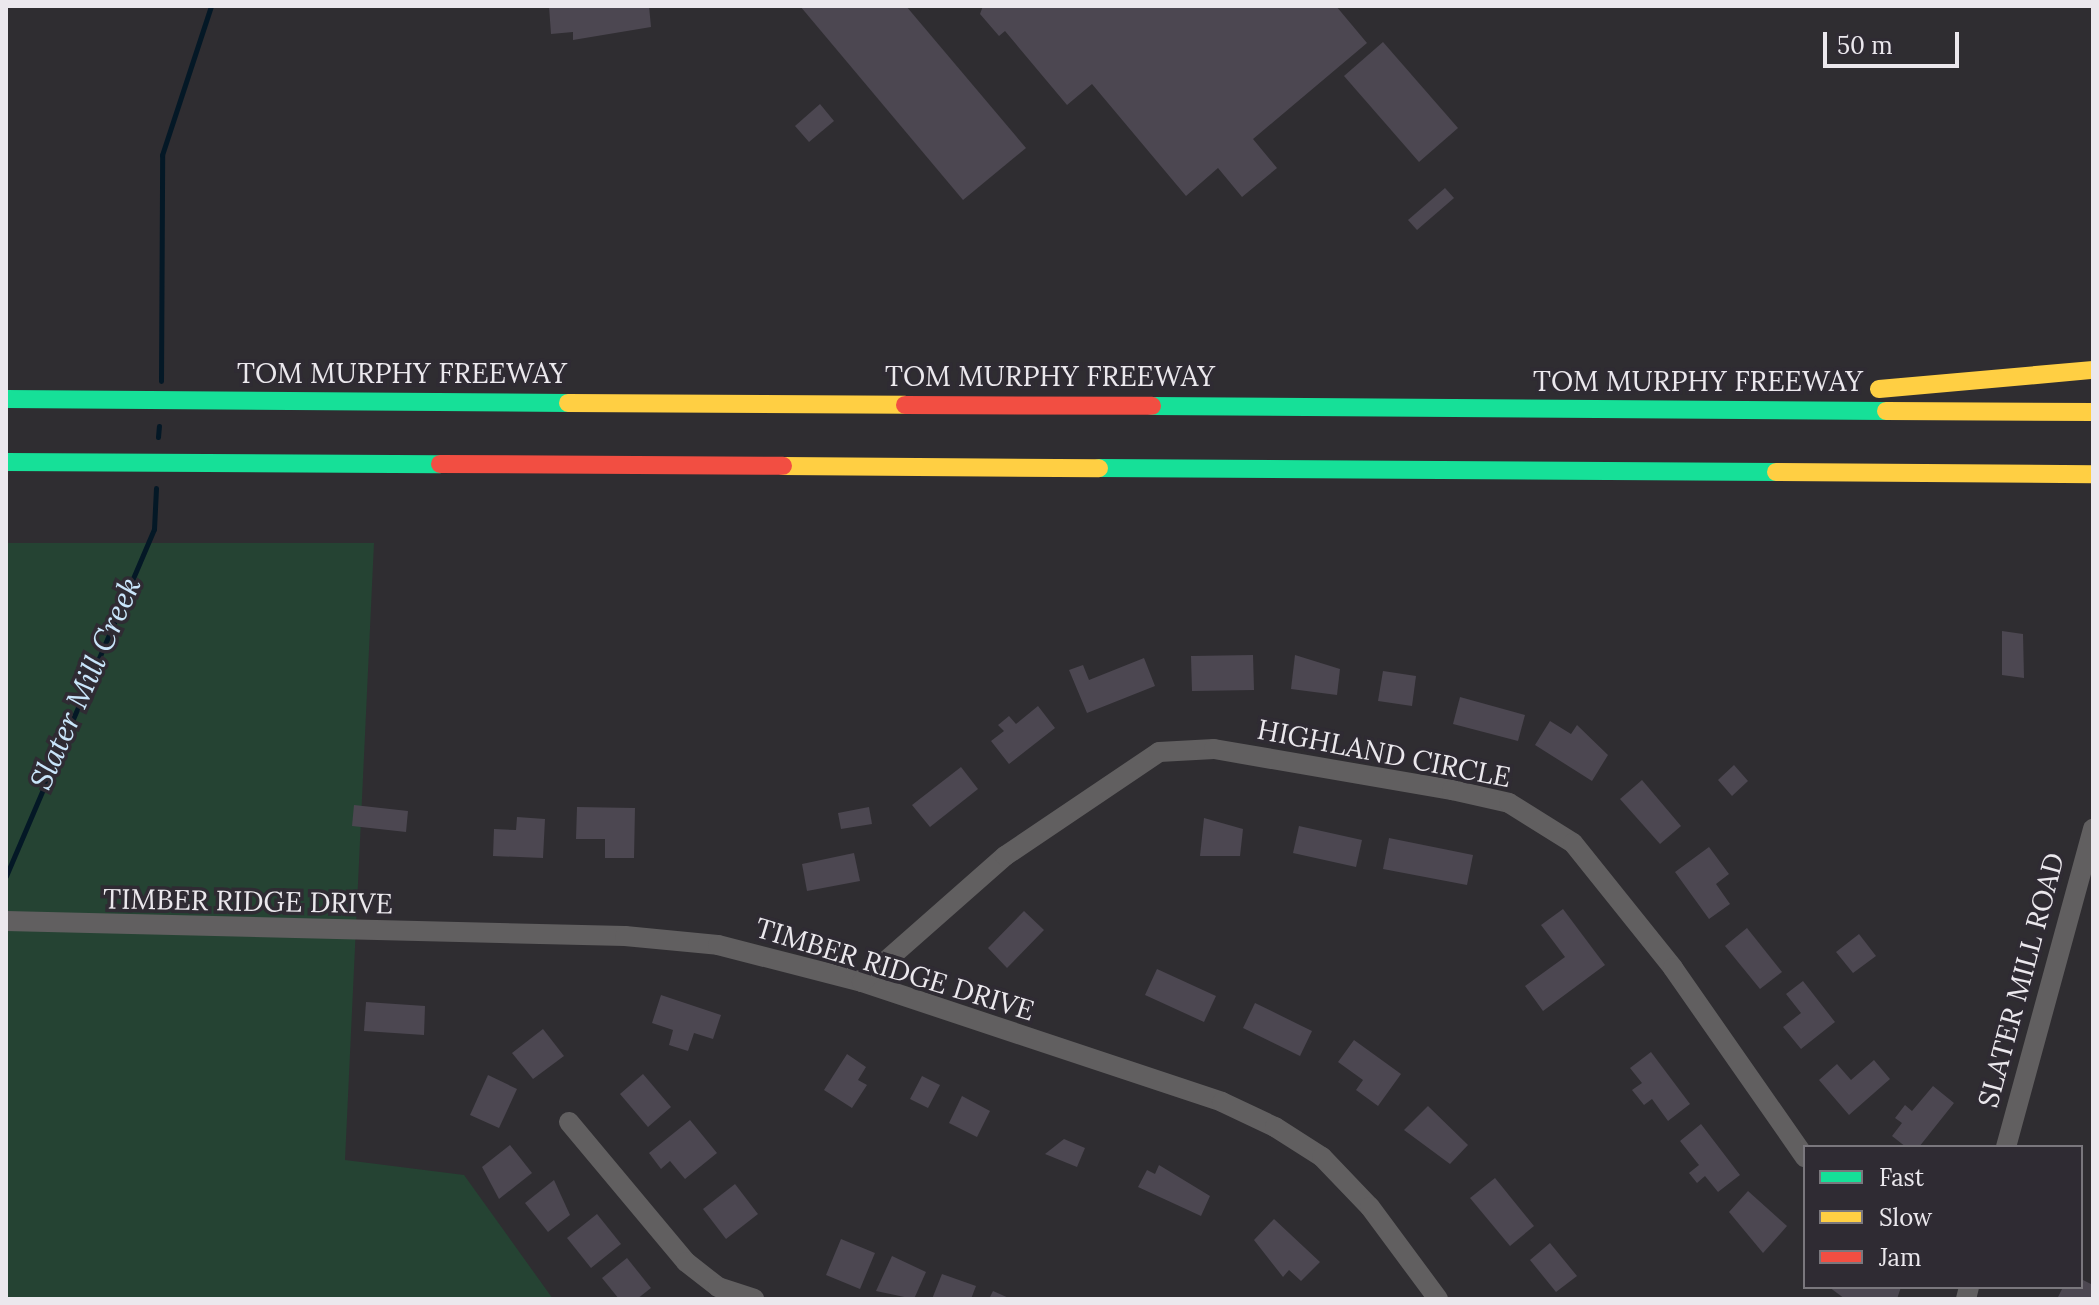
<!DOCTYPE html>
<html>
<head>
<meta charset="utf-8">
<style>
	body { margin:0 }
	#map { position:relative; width:2099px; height:1305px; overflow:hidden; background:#2f2d31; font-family:Lora,serif }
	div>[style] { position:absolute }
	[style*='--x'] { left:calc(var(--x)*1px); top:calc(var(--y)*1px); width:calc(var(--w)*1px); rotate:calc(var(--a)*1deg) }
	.green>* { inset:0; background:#254333 }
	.stream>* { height:5px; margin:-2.5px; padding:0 2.5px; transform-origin:2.5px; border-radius:2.5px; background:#041826 }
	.building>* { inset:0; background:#4c4751 }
	.street>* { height:20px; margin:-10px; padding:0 10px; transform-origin:10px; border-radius:10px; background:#615f60 }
	.fast>* { height:18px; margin:-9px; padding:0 9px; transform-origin:9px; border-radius:9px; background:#16e098 }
	.slow>* { height:18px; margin:-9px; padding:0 9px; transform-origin:9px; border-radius:9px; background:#ffcf43 }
	.jam>* { height:18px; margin:-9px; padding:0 9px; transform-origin:9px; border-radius:9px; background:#f24e42 }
	span { translate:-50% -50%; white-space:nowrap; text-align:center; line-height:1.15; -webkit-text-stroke:7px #2f2b33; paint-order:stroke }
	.street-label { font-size:28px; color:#ebe8ed }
	.water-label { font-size:30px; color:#c9e5fa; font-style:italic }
	.frame { position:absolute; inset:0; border:8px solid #ebe8ed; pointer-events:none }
	.legend { position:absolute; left:1803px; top:1145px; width:280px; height:144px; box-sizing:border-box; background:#2f2b33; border:2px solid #7a777d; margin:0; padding:10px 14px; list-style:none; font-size:24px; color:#ebe8ed }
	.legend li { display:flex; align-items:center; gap:16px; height:40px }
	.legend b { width:40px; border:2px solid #7a777d }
	.scale { position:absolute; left:1823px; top:32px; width:136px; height:36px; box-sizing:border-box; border:4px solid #ebe8ed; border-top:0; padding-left:10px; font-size:24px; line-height:28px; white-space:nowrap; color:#ebe8ed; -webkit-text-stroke:6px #2f2b33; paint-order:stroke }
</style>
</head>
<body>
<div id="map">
	<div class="green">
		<div style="clip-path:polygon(6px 543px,374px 543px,345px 1160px,464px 1175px,553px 1299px,6px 1299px)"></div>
	</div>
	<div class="stream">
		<div style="--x:161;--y:381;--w:226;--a:-89.7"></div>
		<div style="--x:162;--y:155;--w:157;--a:-71.8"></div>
		<div style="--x:158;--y:437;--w:11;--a:-85"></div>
		<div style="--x:6;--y:876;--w:377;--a:-66.9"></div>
		<div style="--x:154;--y:529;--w:41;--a:-87.2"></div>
	</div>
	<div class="building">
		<div style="clip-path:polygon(549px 6px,649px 6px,651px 27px,573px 40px,573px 32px,551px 34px)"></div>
		<div style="clip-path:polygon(800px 6px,906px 6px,1026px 148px,963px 200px)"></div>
		<div style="clip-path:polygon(983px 6px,1336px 6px,1367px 43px,1253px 139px,1277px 168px,1242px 197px,1218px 168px,1186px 196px,1092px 84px,1067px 105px,1005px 31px,999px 36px,980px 14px)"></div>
		<div style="clip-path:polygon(1383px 42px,1458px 128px,1419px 162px,1344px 76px)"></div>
		<div style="clip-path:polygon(820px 104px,834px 121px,809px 142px,795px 126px)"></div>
		<div style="clip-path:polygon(1445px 188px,1454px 198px,1417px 230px,1408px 220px)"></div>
		<div style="clip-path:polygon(2002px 631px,2023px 634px,2024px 678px,2002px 675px)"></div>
		<div style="clip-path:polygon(1253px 655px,1254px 690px,1192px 691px,1191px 656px)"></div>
		<div style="clip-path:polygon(1295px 655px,1340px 669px,1337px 695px,1291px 689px)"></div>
		<div style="clip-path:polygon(1144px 658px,1155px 686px,1087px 713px,1069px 670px,1083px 665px,1089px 680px)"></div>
		<div style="clip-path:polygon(1383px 671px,1416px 676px,1412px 706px,1378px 701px)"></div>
		<div style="clip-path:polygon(1460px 697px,1525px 715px,1518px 741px,1453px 724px)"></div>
		<div style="clip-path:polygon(1038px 706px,1055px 728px,1009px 764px,991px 741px,1004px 731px,998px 725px,1009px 716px,1016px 724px)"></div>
		<div style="clip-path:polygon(1550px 721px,1571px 734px,1577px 725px,1608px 755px,1592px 781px,1535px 745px)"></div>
		<div style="clip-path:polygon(1734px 765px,1748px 781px,1732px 796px,1718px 780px)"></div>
		<div style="clip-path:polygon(961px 767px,978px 789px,930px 827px,912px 805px)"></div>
		<div style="clip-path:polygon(1642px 780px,1681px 826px,1660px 844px,1620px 799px)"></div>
		<div style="clip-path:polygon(354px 805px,408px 811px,406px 832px,352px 826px)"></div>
		<div style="clip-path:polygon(577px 807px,635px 808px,634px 858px,605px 858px,605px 839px,576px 839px)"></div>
		<div style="clip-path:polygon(869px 807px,872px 824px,841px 829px,838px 813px)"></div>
		<div style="clip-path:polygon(517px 817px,545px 819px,543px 858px,493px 856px,494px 829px,516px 830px)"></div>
		<div style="clip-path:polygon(1204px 818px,1243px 829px,1240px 856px,1200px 856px)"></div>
		<div style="clip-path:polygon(1299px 826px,1362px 840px,1356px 867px,1293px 853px)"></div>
		<div style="clip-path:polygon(1389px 838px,1473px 855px,1467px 885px,1383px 869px)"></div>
		<div style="clip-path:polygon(1709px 847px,1729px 874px,1716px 884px,1730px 904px,1709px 919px,1675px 872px)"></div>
		<div style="clip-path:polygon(854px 853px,860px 881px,807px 891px,802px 864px)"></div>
		<div style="clip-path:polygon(1563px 909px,1605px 965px,1543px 1011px,1525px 986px,1565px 957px,1541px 925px)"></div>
		<div style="clip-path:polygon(1024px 911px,1044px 930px,1007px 968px,988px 948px)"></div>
		<div style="clip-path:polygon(1747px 928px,1782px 972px,1760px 989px,1725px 946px)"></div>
		<div style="clip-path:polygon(1859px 934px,1876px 956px,1853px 973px,1836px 952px)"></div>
		<div style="clip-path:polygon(1157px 969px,1216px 996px,1204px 1022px,1145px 995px)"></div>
		<div style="clip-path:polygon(1803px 981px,1835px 1022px,1801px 1049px,1783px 1027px,1801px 1013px,1786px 994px)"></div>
		<div style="clip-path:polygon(661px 995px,721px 1015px,713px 1039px,694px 1033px,688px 1051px,669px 1045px,673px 1030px,652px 1023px)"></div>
		<div style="clip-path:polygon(366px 1002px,425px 1006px,424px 1035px,364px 1031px)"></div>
		<div style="clip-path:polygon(1255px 1003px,1312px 1031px,1300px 1056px,1243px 1028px)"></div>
		<div style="clip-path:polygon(543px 1029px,564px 1056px,533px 1079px,512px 1053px)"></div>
		<div style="clip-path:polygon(1354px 1040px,1401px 1074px,1378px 1106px,1356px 1090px,1363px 1080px,1338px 1062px)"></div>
		<div style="clip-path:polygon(1651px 1052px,1690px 1104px,1668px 1121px,1652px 1099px,1644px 1105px,1632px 1090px,1642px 1083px,1630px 1068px)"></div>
		<div style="clip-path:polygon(847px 1054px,866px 1067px,858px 1080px,867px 1085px,852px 1108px,824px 1090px)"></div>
		<div style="clip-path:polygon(1874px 1060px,1890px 1079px,1849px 1115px,1819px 1080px,1837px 1064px,1851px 1080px)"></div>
		<div style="clip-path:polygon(643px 1074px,671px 1107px,648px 1127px,620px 1094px)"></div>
		<div style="clip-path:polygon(488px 1075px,517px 1089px,499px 1128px,470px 1115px)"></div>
		<div style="clip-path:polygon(922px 1076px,940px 1085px,928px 1108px,910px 1099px)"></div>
		<div style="clip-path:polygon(1933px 1086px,1954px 1103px,1919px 1147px,1906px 1147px,1892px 1136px,1902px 1123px,1895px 1118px,1905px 1105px,1912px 1111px)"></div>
		<div style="clip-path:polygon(962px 1096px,990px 1111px,977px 1137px,949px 1123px)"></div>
		<div style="clip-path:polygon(1428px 1106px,1468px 1145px,1450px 1164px,1404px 1130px)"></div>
		<div style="clip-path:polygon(690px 1120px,717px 1153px,685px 1179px,670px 1161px,661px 1169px,649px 1153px)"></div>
		<div style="clip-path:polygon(1701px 1124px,1740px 1175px,1718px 1192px,1705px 1176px,1697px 1183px,1689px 1173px,1699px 1165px,1680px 1141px)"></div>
		<div style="clip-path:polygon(1064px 1139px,1085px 1148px,1077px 1167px,1045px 1154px)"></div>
		<div style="clip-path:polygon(510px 1145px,532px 1173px,499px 1199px,482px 1167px)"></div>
		<div style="clip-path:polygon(1159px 1165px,1210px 1196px,1201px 1216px,1138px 1187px,1147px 1170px,1155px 1174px)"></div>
		<div style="clip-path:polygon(1495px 1178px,1534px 1226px,1510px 1246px,1470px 1198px)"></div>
		<div style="clip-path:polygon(554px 1180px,570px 1215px,548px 1232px,525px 1203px)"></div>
		<div style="clip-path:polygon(735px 1184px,758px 1214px,726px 1239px,703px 1209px)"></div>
		<div style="clip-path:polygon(1748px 1191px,1787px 1226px,1763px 1253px,1729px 1212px)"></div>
		<div style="clip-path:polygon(597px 1214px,621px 1244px,591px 1268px,567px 1238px)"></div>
		<div style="clip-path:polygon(1274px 1219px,1320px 1262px,1301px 1281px,1289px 1270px,1283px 1277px,1254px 1240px)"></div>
		<div style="clip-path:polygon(841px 1239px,875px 1253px,860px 1289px,826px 1275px)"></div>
		<div style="clip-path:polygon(1550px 1243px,1577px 1276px,1556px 1292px,1530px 1260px)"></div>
		<div style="clip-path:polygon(892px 1256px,926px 1272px,914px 1299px,876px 1291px)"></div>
		<div style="clip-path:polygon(627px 1258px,651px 1288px,637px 1299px,619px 1299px,602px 1278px)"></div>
		<div style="clip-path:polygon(942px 1274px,976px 1286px,971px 1299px,932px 1299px)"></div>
		<div style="clip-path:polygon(2081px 1279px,2093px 1285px,2092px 1299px,2057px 1299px,2063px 1287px,2081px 1287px)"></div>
		<div style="clip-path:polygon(1829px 1287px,1901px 1287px,1897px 1299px,1845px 1299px)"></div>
		<div style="clip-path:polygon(993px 1291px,1011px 1299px,989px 1299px)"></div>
	</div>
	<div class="street">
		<div style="--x:6;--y:921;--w:619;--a:1.39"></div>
		<div style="--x:625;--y:936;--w:93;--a:5.5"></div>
		<div style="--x:718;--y:945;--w:149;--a:14.4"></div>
		<div style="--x:862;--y:982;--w:379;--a:18.4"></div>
		<div style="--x:1222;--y:1102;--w:59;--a:25.3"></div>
		<div style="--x:1275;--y:1127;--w:56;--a:32.6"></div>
		<div style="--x:1322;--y:1157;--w:69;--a:46.2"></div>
		<div style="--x:1370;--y:1207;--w:114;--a:53.5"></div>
		<div style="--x:862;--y:982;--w:191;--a:-41.4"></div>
		<div style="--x:1005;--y:856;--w:186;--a:-34"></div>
		<div style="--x:1159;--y:752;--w:55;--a:-3.1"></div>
		<div style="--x:1214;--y:749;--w:242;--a:9.8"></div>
		<div style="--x:1452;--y:790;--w:58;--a:12.8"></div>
		<div style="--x:1509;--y:803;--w:75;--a:32"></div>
		<div style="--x:1573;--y:843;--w:160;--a:51.3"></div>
		<div style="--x:1673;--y:968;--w:231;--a:55.1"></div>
		<div style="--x:569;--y:1122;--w:182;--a:50.1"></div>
		<div style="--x:686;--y:1262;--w:41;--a:38"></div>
		<div style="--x:718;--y:1287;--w:38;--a:18"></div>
		<div style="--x:2006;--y:1147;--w:330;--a:-74.7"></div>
		<div style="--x:1966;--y:1299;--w:12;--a:-76"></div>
	</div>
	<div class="fast">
		<div style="--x:6;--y:399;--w:562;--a:0.41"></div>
		<div style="--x:1152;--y:406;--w:734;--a:0.39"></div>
		<div style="--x:6;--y:462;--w:434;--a:0.3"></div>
		<div style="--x:1099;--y:468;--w:677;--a:0.34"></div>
	</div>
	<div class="slow">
		<div style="--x:1879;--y:389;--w:215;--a:-5.1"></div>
		<div style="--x:568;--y:403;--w:337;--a:0.3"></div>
		<div style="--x:1886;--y:411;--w:207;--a:0.3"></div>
		<div style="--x:783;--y:466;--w:316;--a:0.4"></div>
		<div style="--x:1776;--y:472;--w:317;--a:0.4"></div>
	</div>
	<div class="jam">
		<div style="--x:905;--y:405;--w:247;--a:0.2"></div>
		<div style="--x:440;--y:464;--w:343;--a:0.3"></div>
	</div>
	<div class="street-label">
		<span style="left:402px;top:373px">TOM MURPHY FREEWAY</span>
		<span style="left:1050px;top:376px">TOM MURPHY FREEWAY</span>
		<span style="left:1698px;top:381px">TOM MURPHY FREEWAY</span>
		<span style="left:1384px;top:753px;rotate:11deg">HIGHLAND CIRCLE</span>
		<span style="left:248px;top:901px;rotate:1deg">TIMBER RIDGE DRIVE</span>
		<span style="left:895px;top:969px;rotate:17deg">TIMBER RIDGE DRIVE</span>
		<span style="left:2021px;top:980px;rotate:-75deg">SLATER MILL ROAD</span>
	</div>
	<div class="water-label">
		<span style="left:85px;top:683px;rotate:-66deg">Slater Mill Creek</span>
	</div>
	<div class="frame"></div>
	<ul class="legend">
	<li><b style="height:10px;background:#16e098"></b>Fast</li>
	<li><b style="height:10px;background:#ffcf43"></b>Slow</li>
	<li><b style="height:10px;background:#f24e42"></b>Jam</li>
	</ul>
	<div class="scale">50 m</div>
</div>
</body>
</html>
